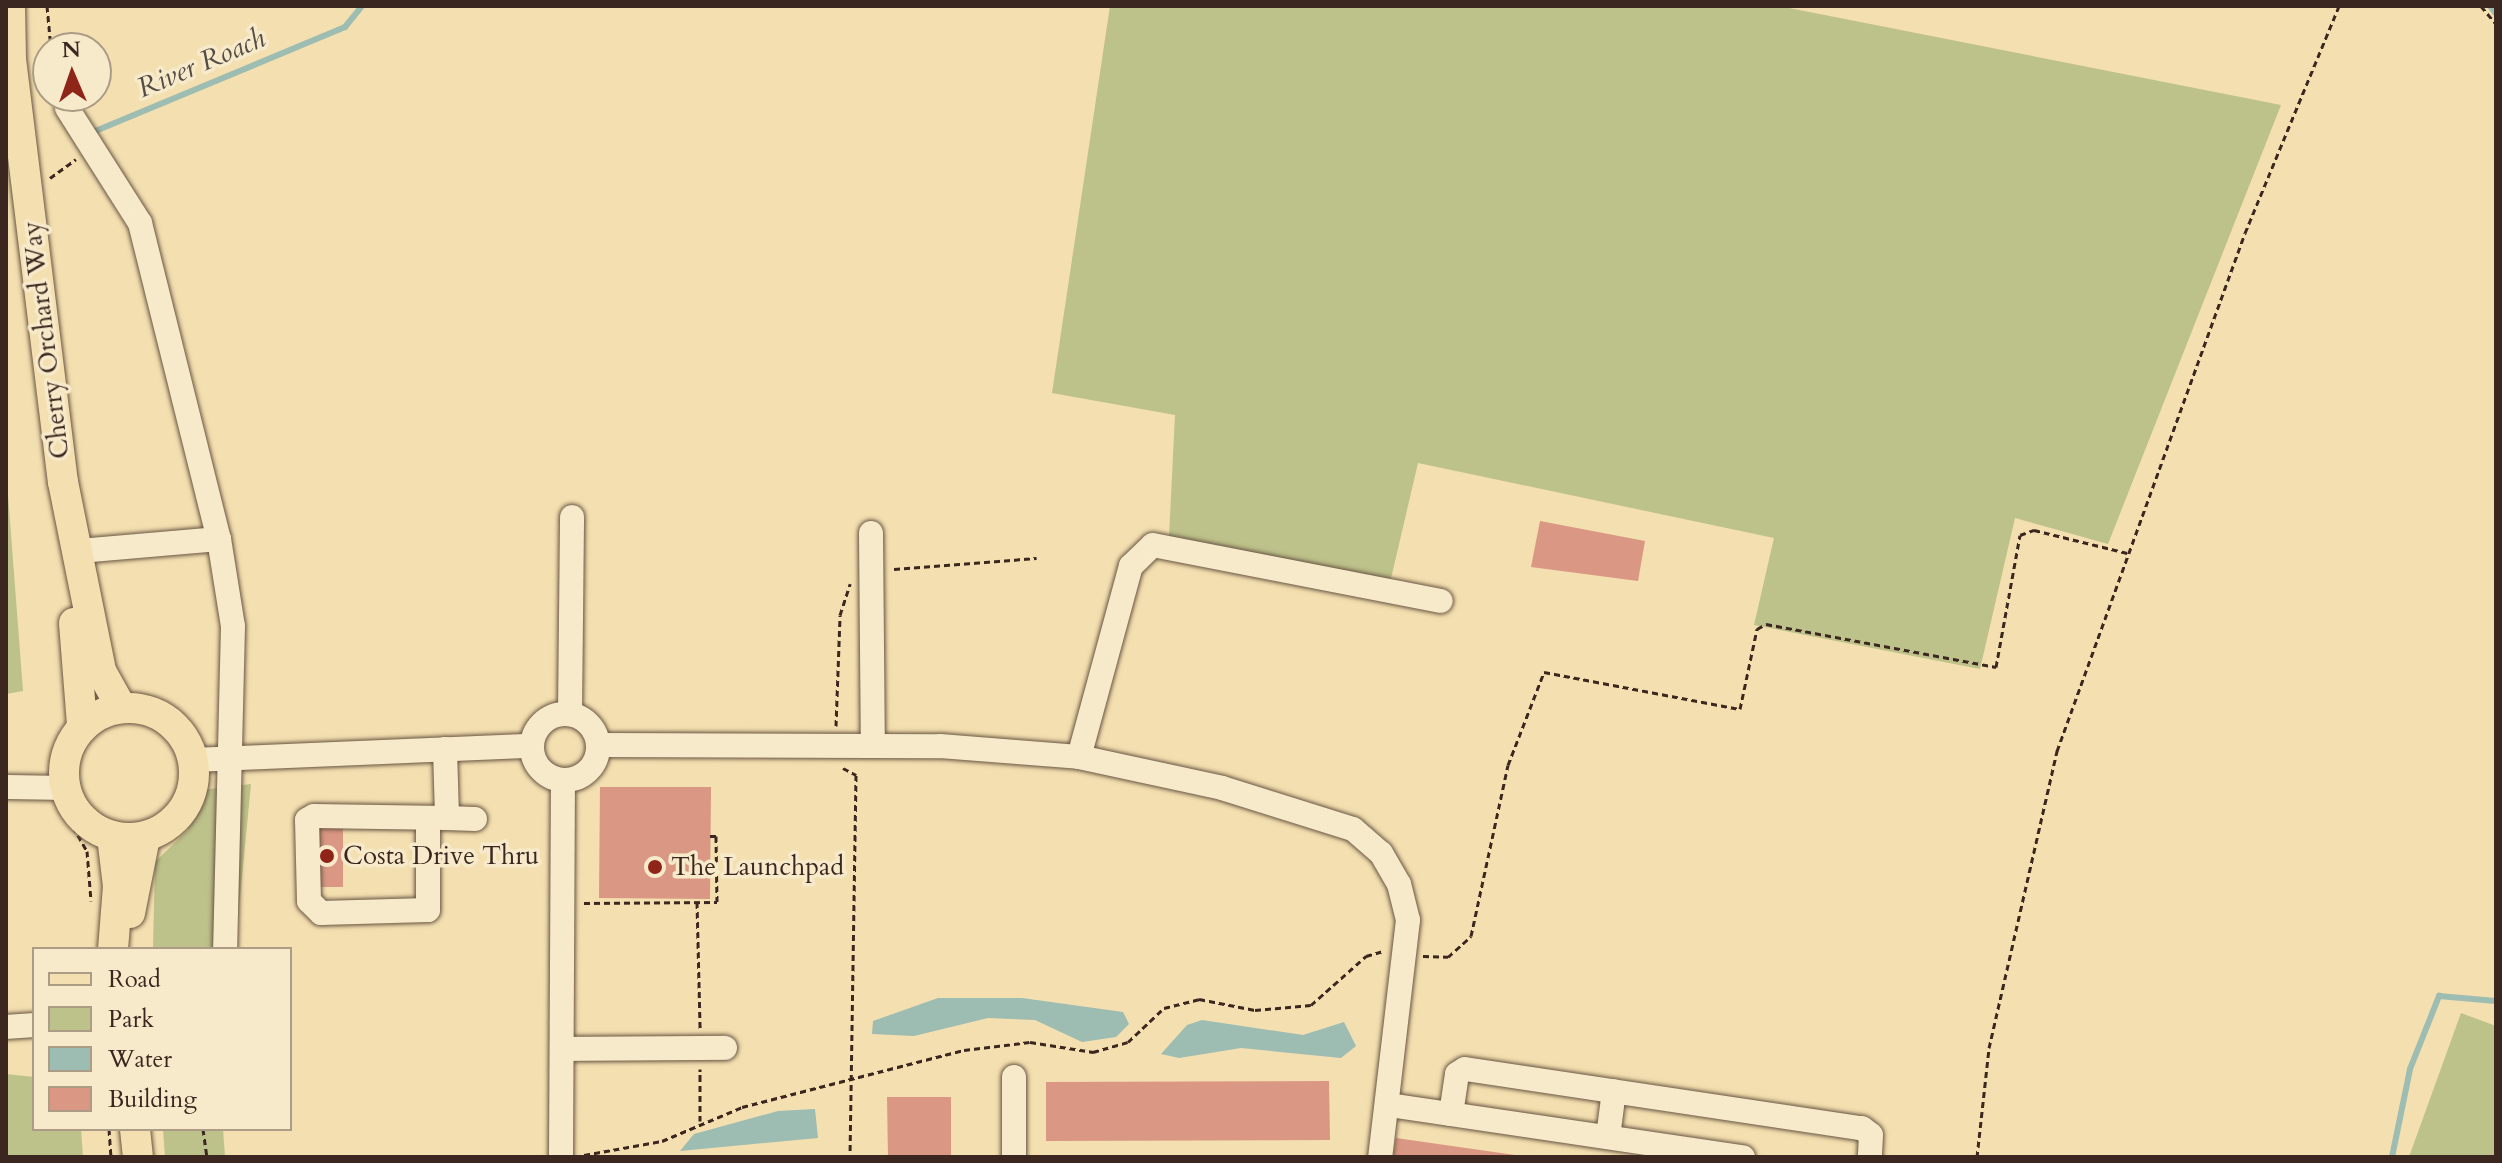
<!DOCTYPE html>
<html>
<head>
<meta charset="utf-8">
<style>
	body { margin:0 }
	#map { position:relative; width:2502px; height:1163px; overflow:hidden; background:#f3dfaf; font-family:Cardo,serif }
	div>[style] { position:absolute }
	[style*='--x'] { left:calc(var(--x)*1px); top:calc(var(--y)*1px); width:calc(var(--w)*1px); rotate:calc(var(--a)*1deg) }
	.green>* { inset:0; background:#bdc18a }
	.water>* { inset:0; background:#9dbcb2 }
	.stream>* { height:6px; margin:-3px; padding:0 3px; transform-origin:3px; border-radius:3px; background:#9dbcb2 }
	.building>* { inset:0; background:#da9783 }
	.path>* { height:3px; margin-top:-1.5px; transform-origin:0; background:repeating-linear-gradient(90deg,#3b271f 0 6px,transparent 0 10px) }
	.roads { filter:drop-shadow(0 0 2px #695543) drop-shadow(0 0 2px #695543) }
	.minor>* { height:24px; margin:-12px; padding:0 12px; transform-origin:12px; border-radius:12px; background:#f7eacb }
	.minor>.ring { margin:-12px; padding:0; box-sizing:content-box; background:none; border:24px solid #f7eacb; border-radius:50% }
	.major>* { height:30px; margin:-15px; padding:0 15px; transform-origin:15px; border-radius:15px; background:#f3dfaf }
	.major>.ring { margin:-15px; padding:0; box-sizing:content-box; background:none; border:30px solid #f3dfaf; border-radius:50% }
	.dots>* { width:22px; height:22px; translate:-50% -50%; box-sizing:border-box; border:4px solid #f7eacb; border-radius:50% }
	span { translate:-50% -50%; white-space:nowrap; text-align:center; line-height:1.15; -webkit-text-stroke:7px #f7eacb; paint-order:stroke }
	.street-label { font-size:26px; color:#3b271f }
	.poi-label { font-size:26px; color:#3b271f }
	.left { translate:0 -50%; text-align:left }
	.water-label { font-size:28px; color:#544c44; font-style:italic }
	.frame { position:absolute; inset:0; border:8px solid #3b271f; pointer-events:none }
	.legend { position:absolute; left:32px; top:947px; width:260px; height:184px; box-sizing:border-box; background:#f7eacb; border:2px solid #ac9c86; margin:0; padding:10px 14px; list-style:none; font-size:24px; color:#3b271f }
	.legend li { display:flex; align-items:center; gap:16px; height:40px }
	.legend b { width:40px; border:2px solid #ac9c86 }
	.north { position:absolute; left:32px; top:32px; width:80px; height:80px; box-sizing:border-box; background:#f7eacb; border:2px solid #ac9c86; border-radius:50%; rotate:358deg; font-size:22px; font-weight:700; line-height:32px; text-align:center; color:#3b271f }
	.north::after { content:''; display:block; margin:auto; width:28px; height:36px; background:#8f2418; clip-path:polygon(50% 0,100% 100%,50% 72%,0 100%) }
</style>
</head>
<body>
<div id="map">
	<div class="green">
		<div style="clip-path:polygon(1110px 6px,1779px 6px,2281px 105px,2108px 544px,2015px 518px,1980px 669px,1754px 625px,1774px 538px,1418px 463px,1389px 587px,1169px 537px,1175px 415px,1052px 393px)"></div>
		<div style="clip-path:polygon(6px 469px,23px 691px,6px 694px)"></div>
		<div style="clip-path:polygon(251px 784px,235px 949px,153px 949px,155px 862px,188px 830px,202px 790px)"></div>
		<div style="clip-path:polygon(2461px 1013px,2496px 1026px,2496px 1157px,2409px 1157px)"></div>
		<div style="clip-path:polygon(6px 1074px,34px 1077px,34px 1129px,81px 1129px,83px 1157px,6px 1157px)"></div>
		<div style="clip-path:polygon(163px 1129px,223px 1129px,225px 1157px,165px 1157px)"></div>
	</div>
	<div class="water">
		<div style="clip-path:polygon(938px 998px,1022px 998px,1123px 1012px,1129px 1024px,1116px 1037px,1082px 1042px,1035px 1020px,988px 1018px,914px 1036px,872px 1034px,873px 1021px)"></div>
		<div style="clip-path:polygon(1202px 1020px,1303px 1035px,1344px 1022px,1356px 1046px,1341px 1058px,1241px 1048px,1179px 1058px,1161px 1054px,1187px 1025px)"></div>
		<div style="clip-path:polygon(815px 1109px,818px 1138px,680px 1151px,694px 1134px,778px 1111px)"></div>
	</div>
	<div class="stream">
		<div style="--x:2490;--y:6;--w:10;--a:53"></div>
		<div style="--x:93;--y:132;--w:273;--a:-22.6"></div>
		<div style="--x:345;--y:27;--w:27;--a:-51"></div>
		<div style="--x:2392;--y:1157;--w:90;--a:-78.4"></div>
		<div style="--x:2410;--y:1069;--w:79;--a:-68.3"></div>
		<div style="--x:2439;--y:996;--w:57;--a:5"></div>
	</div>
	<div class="building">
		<div style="clip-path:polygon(1540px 521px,1645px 541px,1638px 581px,1531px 567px)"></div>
		<div style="clip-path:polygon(600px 787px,711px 787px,710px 899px,599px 898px)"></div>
		<div style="clip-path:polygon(343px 825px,343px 887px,311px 887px,311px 826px)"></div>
		<div style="clip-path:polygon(1329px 1081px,1330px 1140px,1046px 1141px,1046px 1082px)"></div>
		<div style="clip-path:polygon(887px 1097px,951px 1097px,951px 1157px,888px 1157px)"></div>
		<div style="clip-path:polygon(1396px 1138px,1515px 1155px,1515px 1157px,1393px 1157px)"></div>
	</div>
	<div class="path">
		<div style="--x:47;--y:6;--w:42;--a:84.6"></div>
		<div style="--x:2481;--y:6;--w:23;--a:50"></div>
		<div style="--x:39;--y:70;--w:12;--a:42"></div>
		<div style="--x:50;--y:178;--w:32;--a:-36"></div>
		<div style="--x:894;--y:569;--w:143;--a:-4.4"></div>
		<div style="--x:836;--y:726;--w:111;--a:-87.9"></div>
		<div style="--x:840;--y:615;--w:33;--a:-72"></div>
		<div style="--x:57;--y:766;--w:28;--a:-73"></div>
		<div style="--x:843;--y:768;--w:15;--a:28"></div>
		<div style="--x:856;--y:775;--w:382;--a:90.9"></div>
		<div style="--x:63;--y:809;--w:48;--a:60.3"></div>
		<div style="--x:87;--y:851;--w:50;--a:85.4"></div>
		<div style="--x:697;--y:902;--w:127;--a:88.6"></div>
		<div style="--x:584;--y:903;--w:133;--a:-0.4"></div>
		<div style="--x:717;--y:902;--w:66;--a:-90.9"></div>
		<div style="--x:716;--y:836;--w:6;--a:180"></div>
		<div style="--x:1423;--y:956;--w:25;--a:2"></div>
		<div style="--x:1448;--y:957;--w:31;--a:-42"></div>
		<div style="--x:1471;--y:936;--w:175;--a:-77.8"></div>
		<div style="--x:1508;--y:765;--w:100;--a:-68.8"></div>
		<div style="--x:1544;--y:672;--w:199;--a:10.7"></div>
		<div style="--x:1740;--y:709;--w:82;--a:-78"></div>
		<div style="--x:1757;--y:629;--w:10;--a:-29"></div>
		<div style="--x:1766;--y:624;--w:234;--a:10.6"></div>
		<div style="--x:1996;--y:667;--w:134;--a:-79.7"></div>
		<div style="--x:2020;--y:535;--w:15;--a:-20"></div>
		<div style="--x:2034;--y:530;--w:96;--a:13.9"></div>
		<div style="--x:700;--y:1121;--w:52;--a:-90"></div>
		<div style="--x:109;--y:1129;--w:28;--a:86"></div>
		<div style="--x:203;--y:1129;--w:28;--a:82"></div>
		<div style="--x:584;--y:1155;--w:79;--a:-10.2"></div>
		<div style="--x:662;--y:1141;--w:87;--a:-23"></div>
		<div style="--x:742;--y:1107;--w:229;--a:-14.4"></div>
		<div style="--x:964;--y:1050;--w:66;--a:-6.9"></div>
		<div style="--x:1030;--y:1042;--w:64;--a:9"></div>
		<div style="--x:1093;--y:1052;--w:36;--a:-16"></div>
		<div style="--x:1128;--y:1042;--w:50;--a:-43.4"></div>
		<div style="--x:1164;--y:1008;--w:36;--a:-14"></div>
		<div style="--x:1199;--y:999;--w:57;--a:11.1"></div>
		<div style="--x:1255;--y:1010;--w:56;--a:-5.1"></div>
		<div style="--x:1311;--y:1005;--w:74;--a:-41.7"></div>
		<div style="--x:1366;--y:956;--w:19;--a:-16"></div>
		<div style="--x:515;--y:1157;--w:25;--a:-2"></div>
		<div style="--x:1977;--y:1157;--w:110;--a:-83.7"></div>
		<div style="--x:1989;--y:1048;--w:305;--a:-77.1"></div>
		<div style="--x:2057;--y:751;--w:551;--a:-70.05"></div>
		<div style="--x:2245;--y:233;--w:246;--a:-67.5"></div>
	</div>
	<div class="roads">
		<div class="minor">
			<div style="--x:67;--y:108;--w:136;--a:57.6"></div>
			<div style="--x:140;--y:223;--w:326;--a:76"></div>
			<div style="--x:219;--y:539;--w:140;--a:175.1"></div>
			<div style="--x:871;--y:533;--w:213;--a:89.5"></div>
			<div style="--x:219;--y:539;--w:88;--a:80.9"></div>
			<div style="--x:233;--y:626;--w:323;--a:91.4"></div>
			<div style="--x:570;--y:713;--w:196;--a:-89.4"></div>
			<div class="ring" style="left:532px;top:714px;width:42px;height:42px"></div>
			<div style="--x:599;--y:745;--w:341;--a:0.2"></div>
			<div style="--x:940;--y:746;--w:139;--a:4.5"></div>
			<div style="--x:1079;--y:757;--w:146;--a:12.2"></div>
			<div style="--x:1222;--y:788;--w:137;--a:17.4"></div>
			<div style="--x:1353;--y:829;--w:37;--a:41"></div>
			<div style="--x:1381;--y:853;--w:36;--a:60"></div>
			<div style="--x:1399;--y:884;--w:37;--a:76"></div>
			<div style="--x:1408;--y:920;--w:239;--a:96.7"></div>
			<div style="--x:445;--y:749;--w:69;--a:88.3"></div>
			<div style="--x:1079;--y:757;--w:198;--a:-74.8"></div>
			<div style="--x:1131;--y:566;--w:30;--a:-44"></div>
			<div style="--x:1153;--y:545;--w:293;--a:11"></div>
			<div style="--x:193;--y:760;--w:338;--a:-2.4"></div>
			<div style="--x:6;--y:787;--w:62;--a:0.9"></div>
			<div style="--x:428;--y:818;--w:92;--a:90"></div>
			<div style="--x:428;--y:910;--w:107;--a:178.4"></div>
			<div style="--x:321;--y:913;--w:17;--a:-135"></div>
			<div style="--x:309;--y:901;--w:81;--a:-91.4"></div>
			<div style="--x:307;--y:820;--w:8;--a:-30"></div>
			<div style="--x:314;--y:816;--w:133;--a:0.9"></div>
			<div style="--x:447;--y:818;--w:28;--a:2"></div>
			<div style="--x:6;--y:1027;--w:28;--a:-4"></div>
			<div style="--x:564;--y:1049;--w:161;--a:-0.4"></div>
			<div style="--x:1014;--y:1077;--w:80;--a:90"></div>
			<div style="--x:1389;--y:1105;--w:358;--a:8.4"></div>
			<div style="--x:1451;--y:1114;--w:40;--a:-81.5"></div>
			<div style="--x:1457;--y:1074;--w:9;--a:-32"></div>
			<div style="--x:1465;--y:1069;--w:401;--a:8.5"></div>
			<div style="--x:1862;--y:1128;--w:11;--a:38"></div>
			<div style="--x:1871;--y:1135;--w:22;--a:93"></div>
			<div style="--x:1608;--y:1137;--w:46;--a:-82.6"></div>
			<div style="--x:561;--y:1157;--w:377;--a:-89.7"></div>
		</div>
		<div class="major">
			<div style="--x:10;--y:6;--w:53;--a:88.9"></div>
			<div style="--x:11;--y:59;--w:426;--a:83"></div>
			<div style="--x:63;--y:482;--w:193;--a:78.6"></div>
			<div style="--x:101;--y:671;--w:41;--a:60.9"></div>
			<div style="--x:74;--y:623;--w:102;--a:85.5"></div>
			<div class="ring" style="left:64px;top:708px;width:100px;height:100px"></div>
			<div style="--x:112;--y:836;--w:50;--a:83.2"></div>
			<div style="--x:118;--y:886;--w:63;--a:94.5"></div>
			<div style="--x:130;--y:913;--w:77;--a:-78.8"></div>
			<div style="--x:135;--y:1129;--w:28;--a:84"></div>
		</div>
	</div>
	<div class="dots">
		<div style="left:327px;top:856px;background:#8f2418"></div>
		<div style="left:655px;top:867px;background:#8f2418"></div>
	</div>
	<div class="street-label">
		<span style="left:46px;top:340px;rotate:-97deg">Cherry Orchard Way</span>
	</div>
	<div class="poi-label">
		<span class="left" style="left:343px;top:856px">Costa Drive Thru</span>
		<span class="left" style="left:671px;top:867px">The Launchpad</span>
	</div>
	<div class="water-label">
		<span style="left:201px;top:63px;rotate:-23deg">River Roach</span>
	</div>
	<div class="frame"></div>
	<ul class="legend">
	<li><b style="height:10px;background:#f3dfaf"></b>Road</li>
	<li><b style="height:22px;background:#bdc18a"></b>Park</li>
	<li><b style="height:22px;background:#9dbcb2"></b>Water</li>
	<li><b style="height:22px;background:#da9783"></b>Building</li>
	</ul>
	<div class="north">N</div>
</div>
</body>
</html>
